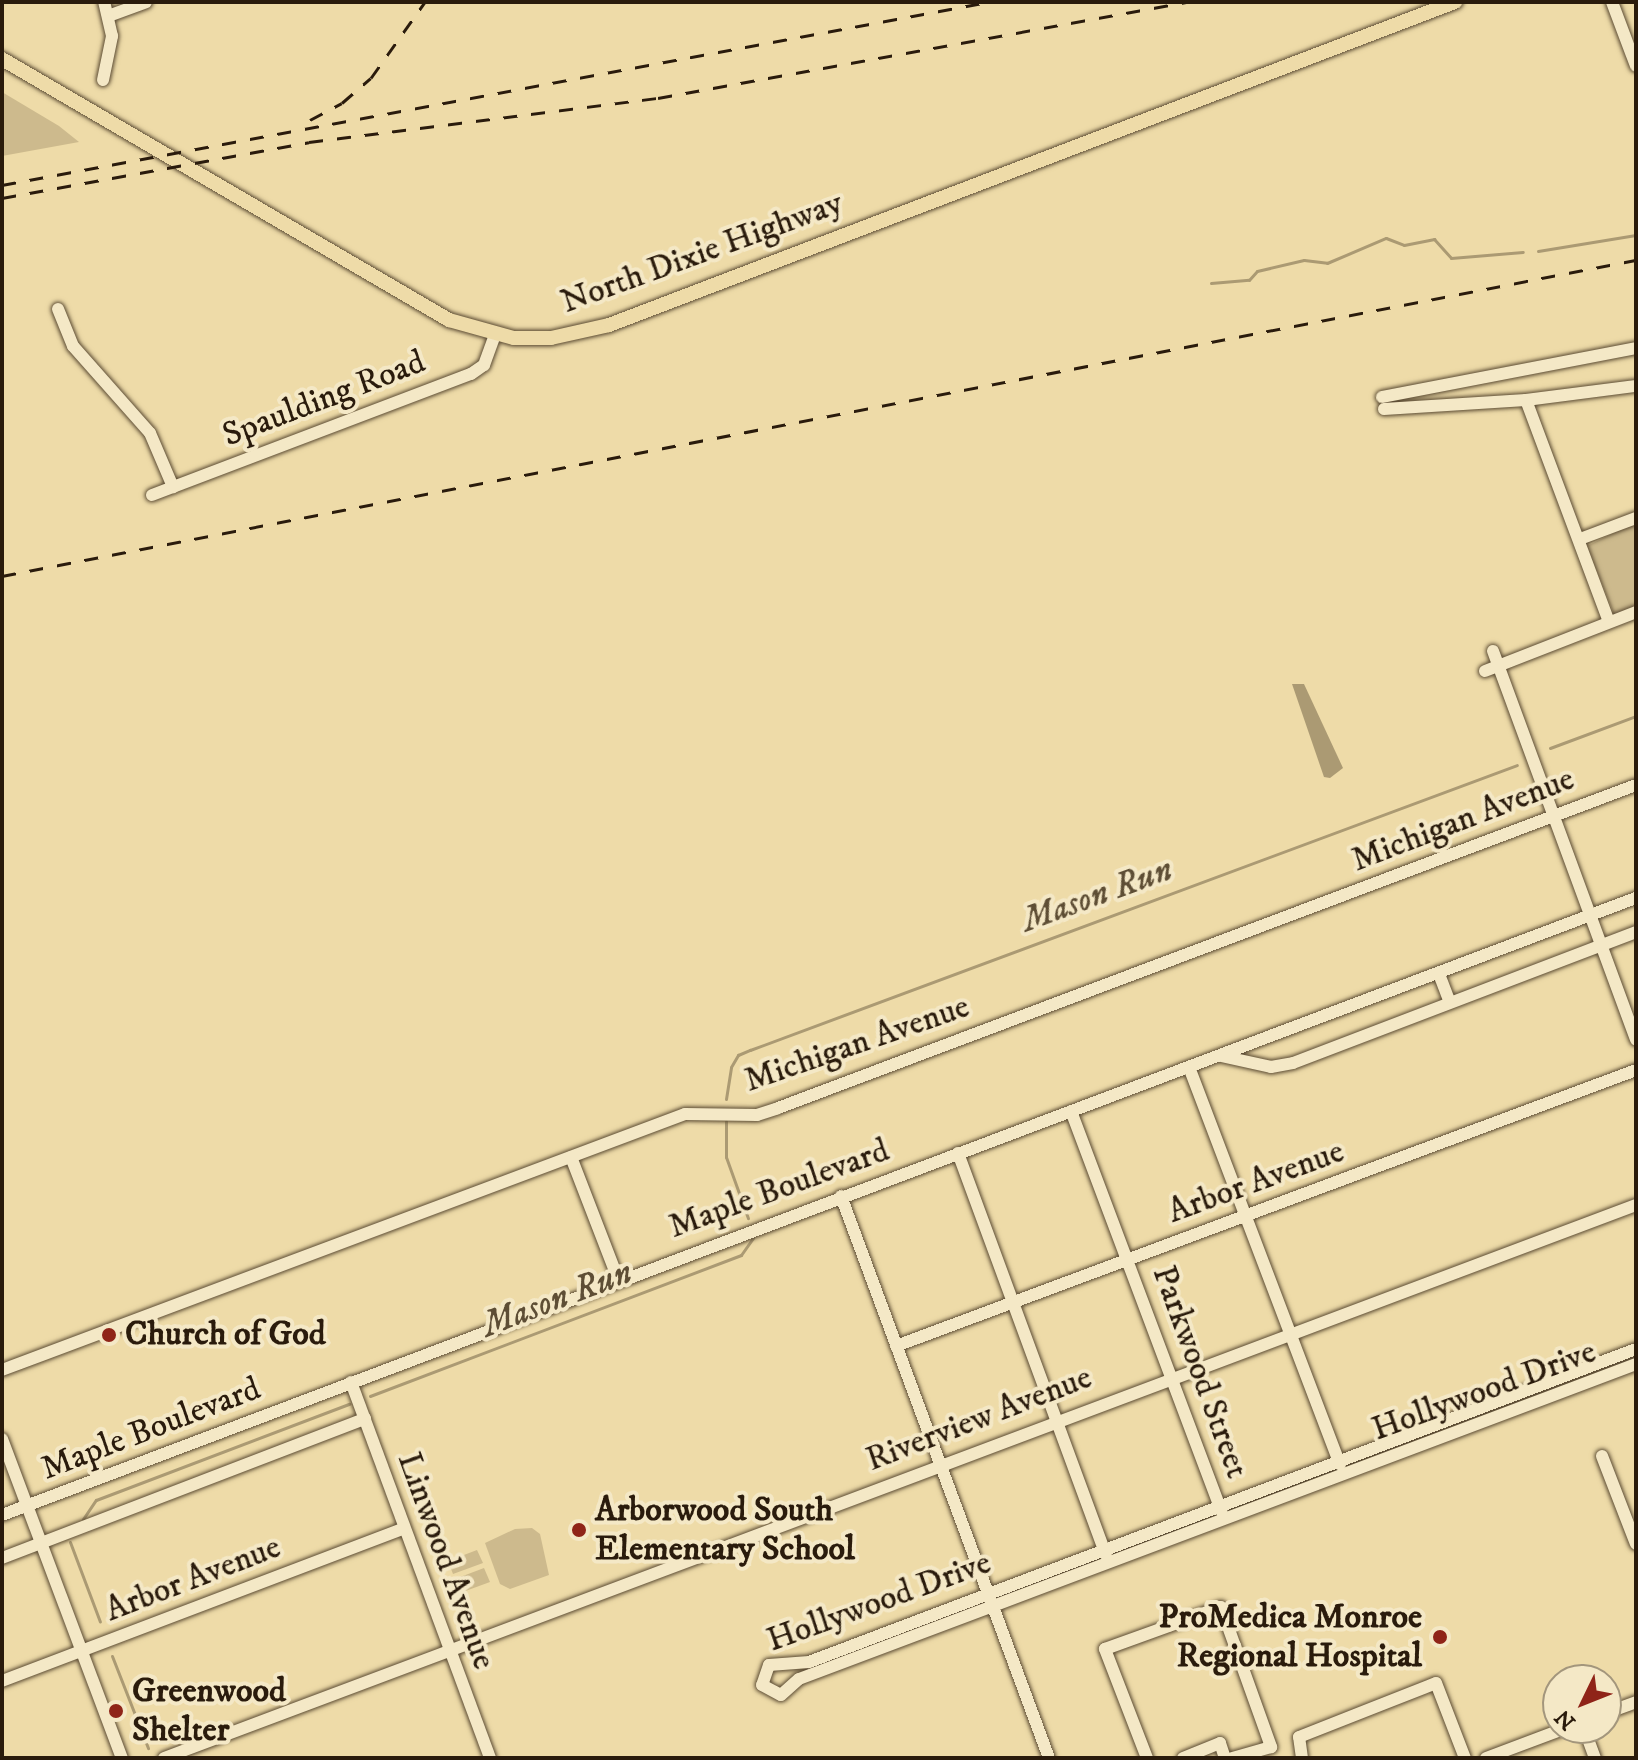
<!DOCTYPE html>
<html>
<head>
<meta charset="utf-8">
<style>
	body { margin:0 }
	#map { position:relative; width:1638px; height:1760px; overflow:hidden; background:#eedba8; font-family:"IM FELL DW Pica",serif }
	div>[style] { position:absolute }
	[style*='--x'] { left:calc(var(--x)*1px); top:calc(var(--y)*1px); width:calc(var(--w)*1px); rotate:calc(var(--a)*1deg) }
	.green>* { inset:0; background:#cdba8d }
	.water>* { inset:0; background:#ab9a73 }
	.stream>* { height:3px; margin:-1.5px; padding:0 1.5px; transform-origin:1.5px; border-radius:1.5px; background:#ab9a73 }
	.roads { filter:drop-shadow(0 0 2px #5b4b33) drop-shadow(0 0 2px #5b4b33) }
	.minor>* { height:12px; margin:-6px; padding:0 6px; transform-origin:6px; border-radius:6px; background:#f4e8c6 }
	.major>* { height:14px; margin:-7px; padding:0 7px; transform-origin:7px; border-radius:7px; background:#eedba8 }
	.rail>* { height:3px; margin-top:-1.5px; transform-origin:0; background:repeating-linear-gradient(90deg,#2a1b0c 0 14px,transparent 0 28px) }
	.dots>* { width:22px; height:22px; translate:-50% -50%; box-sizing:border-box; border:4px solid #f4e8c6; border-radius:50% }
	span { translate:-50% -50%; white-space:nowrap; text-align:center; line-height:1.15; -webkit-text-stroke:8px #f4e8c6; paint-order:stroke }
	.street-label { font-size:34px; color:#2a1b0c }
	.poi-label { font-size:34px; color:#2a1b0c; font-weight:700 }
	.left { translate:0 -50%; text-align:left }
	.right { translate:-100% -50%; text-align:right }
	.water-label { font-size:36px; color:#5e4e35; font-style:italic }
	.frame { position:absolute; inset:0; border:4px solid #2a1b0c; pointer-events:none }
	.north { position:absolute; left:1542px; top:1664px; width:80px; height:80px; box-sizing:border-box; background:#f4e8c6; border:2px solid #a3967c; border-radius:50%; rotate:227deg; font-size:22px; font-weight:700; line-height:32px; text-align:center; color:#2a1b0c }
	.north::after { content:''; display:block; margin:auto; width:28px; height:36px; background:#8f2418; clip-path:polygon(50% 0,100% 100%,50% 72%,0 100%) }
</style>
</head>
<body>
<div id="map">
	<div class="green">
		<div style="clip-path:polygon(2px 92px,59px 126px,79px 142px,2px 156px)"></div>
		<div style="clip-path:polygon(1630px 525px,1636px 527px,1636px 609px,1614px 614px,1587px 546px)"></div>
		<div style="clip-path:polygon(532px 1528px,540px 1534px,549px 1575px,510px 1589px,500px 1584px,485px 1543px,515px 1529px)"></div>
		<div style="clip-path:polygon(477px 1550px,483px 1563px,453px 1574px,448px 1561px)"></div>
		<div style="clip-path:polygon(484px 1568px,490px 1582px,460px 1593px,455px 1579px)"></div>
	</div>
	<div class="water">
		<div style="clip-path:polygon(1292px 684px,1304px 684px,1343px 768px,1330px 778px,1324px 777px)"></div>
	</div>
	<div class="stream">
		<div style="--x:1538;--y:251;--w:99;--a:-9.3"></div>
		<div style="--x:1211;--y:283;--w:38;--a:-5"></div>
		<div style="--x:1249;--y:280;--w:12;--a:-48"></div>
		<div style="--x:1257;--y:271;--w:48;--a:-13.2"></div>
		<div style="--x:1304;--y:260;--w:23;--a:7"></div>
		<div style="--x:1327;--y:263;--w:64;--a:-23"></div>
		<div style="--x:1386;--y:238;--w:19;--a:21"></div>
		<div style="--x:1404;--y:245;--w:31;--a:-11"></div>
		<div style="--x:1434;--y:239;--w:25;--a:48"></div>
		<div style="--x:1451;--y:258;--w:72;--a:-4.8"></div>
		<div style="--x:1550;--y:748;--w:92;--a:-20.4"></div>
		<div style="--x:726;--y:1099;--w:32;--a:-81"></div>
		<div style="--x:731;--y:1067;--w:14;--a:-60"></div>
		<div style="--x:738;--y:1055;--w:13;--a:-23"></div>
		<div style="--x:750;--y:1050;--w:818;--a:-20.38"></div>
		<div style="--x:726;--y:1121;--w:36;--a:90"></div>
		<div style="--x:726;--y:1157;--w:65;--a:70.2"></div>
		<div style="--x:370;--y:1396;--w:397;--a:-20.8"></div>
		<div style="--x:741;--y:1255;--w:21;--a:-55"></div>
		<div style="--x:83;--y:1519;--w:23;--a:-56"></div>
		<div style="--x:96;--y:1500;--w:271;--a:-20.8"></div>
		<div style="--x:70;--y:1542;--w:85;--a:69.4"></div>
		<div style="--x:112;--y:1656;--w:99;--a:68.6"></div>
	</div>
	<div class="roads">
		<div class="minor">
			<div style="--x:1612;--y:2;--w:68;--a:69.4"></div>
			<div style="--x:111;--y:15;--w:37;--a:-20"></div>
			<div style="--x:103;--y:80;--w:45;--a:-78.4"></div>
			<div style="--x:112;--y:36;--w:35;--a:-103"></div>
			<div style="--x:58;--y:309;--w:40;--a:68"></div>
			<div style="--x:73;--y:346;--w:116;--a:48.5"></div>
			<div style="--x:150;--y:433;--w:59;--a:66.9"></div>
			<div style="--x:1382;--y:397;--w:259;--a:-10.9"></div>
			<div style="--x:1526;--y:400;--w:237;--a:69.5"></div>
			<div style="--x:1384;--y:409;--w:142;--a:-3.6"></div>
			<div style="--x:1526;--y:400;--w:111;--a:-7.3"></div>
			<div style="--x:152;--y:495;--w:341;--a:-20.8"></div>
			<div style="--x:471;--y:374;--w:16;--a:-35"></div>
			<div style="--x:484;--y:365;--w:32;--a:-70"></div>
			<div style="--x:1580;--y:539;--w:60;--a:-20.6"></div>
			<div style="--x:1493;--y:651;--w:414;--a:69.8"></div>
			<div style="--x:1485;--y:671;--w:162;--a:-21.3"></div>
			<div style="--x:1439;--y:974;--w:30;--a:69"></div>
			<div style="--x:1221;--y:1056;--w:51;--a:12.4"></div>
			<div style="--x:1271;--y:1067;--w:22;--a:-10"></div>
			<div style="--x:1293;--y:1063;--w:367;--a:-20.9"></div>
			<div style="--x:1189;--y:1067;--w:425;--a:69.2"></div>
			<div style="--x:1071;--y:1111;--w:428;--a:69.4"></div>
			<div style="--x:958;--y:1153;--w:428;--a:69.8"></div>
			<div style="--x:571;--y:1157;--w:131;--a:68.9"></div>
			<div style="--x:841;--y:1196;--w:599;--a:69.69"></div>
			<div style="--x:896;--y:1346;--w:790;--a:-20.45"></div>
			<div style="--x:1636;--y:1349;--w:884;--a:159.27"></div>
			<div style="--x:809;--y:1662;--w:40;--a:175.7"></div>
			<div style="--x:769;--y:1665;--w:21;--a:109"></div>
			<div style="--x:762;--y:1685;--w:21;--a:28"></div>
			<div style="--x:781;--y:1695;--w:24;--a:-42"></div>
			<div style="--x:799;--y:1679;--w:894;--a:-20.62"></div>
			<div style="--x:2;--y:1370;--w:729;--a:-20.55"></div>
			<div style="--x:685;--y:1114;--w:72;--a:0.8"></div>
			<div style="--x:757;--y:1115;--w:22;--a:-18"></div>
			<div style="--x:778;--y:1108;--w:917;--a:-20.63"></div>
			<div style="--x:351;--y:1382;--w:401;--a:69.7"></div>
			<div style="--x:2;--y:1439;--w:341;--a:69.4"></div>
			<div style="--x:1602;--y:1456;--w:94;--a:68.9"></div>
			<div style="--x:2;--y:1515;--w:1747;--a:-20.69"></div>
			<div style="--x:2;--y:1558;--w:389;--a:-21"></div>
			<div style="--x:2;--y:1681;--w:430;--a:-20.8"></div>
			<div style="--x:1606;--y:1713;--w:32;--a:-20"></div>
			<div style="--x:1584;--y:1728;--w:32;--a:70"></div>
			<div style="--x:164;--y:1758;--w:1572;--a:-20.59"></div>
			<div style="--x:1147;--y:1758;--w:117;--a:-111.1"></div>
			<div style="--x:1105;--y:1649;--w:123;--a:-19.9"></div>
			<div style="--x:1221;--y:1607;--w:149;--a:70.3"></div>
			<div style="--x:1271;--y:1747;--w:41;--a:164.2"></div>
			<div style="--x:1183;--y:1758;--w:40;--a:-22"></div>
			<div style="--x:1220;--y:1743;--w:16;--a:72"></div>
			<div style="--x:1302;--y:1758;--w:21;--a:-98"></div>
			<div style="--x:1299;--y:1737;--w:147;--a:-21.5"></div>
			<div style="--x:1436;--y:1683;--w:80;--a:68.9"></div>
			<div style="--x:1486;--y:1758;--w:85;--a:-20.6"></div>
		</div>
		<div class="major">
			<div style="--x:2;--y:59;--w:518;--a:30.28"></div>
			<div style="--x:449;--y:320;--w:67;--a:15.5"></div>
			<div style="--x:514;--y:338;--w:37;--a:0"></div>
			<div style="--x:551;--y:338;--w:59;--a:-12.6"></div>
			<div style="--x:609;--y:325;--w:906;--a:-20.9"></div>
		</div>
	</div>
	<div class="rail">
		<div style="--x:310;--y:120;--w:36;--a:-28"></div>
		<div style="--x:342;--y:103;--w:38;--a:-41"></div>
		<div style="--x:371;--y:78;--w:93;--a:-54.6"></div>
		<div style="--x:2;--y:185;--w:1003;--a:-10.51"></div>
		<div style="--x:2;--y:198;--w:312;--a:-10.3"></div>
		<div style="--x:309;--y:142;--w:352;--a:-7.2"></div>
		<div style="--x:658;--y:98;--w:537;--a:-10.3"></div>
		<div style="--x:2;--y:576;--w:1664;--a:-10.95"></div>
	</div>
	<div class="dots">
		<div style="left:109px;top:1335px;background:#8f2418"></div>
		<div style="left:579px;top:1530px;background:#8f2418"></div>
		<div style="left:1440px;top:1637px;background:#8f2418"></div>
		<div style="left:116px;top:1711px;background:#8f2418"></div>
	</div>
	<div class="street-label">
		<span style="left:702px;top:253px;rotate:-20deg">North Dixie Highway</span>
		<span style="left:324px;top:399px;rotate:-21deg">Spaulding Road</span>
		<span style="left:1463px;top:820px;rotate:-21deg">Michigan Avenue</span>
		<span style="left:857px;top:1044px;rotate:-19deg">Michigan Avenue</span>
		<span style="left:1256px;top:1182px;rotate:-20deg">Arbor Avenue</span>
		<span style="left:779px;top:1189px;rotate:-20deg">Maple Boulevard</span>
		<span style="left:1200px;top:1372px;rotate:70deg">Parkwood Street</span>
		<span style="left:1484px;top:1391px;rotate:-20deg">Hollywood Drive</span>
		<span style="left:979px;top:1419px;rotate:-21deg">Riverview Avenue</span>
		<span style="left:151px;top:1429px;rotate:-21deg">Maple Boulevard</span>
		<span style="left:446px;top:1561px;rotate:70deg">Linwood Avenue</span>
		<span style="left:193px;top:1579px;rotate:-21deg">Arbor Avenue</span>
		<span style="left:879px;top:1602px;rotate:-20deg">Hollywood Drive</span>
	</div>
	<div class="poi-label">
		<span class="left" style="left:125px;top:1335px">Church of God</span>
		<span class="left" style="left:595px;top:1530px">Arborwood South<br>Elementary School</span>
		<span class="right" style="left:1422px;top:1637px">ProMedica Monroe<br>Regional Hospital</span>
		<span class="left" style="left:132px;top:1711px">Greenwood<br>Shelter</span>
	</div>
	<div class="water-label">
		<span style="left:1097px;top:895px;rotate:-20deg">Mason Run</span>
		<span style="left:557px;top:1299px;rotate:-21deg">Mason Run</span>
	</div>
	<div class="frame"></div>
	<div class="north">N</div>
</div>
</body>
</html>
